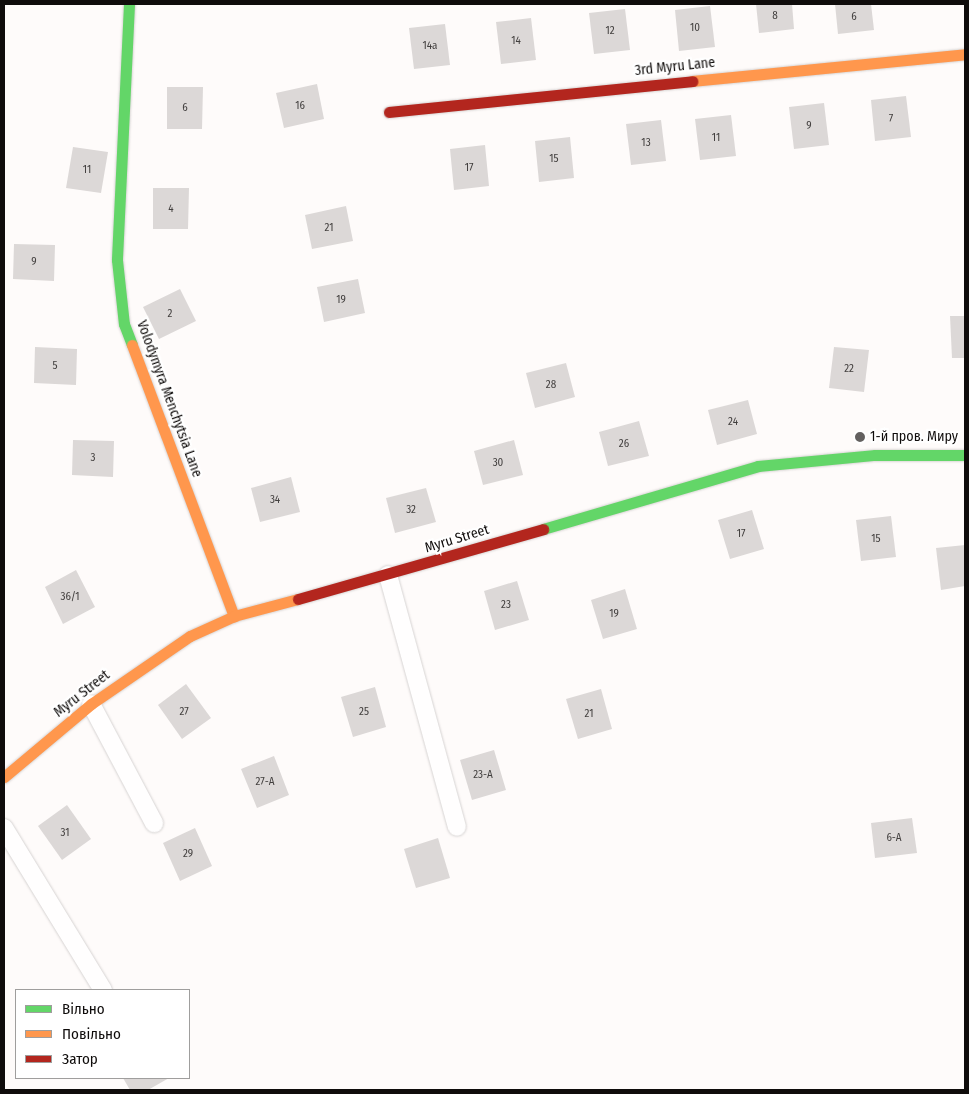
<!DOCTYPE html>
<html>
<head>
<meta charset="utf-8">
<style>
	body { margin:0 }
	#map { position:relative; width:969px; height:1094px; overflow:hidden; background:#fefbfa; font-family:"Fira Sans Condensed",sans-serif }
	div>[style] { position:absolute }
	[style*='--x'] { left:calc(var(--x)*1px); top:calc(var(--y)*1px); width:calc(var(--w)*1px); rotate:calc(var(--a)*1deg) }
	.building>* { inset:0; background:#dcd8d7 }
	.roads { filter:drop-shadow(0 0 1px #d7d4d3) drop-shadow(0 0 1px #d7d4d3) }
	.lane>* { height:18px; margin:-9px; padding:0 9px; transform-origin:9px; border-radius:9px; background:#fffefe }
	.fast>* { height:11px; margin:-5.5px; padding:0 5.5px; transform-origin:5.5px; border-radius:5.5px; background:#63d668 }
	.slow>* { height:11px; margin:-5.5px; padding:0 5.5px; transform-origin:5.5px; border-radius:5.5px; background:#ff974d }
	.jam>* { height:11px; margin:-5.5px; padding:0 5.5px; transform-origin:5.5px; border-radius:5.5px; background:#b3261e }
	.dots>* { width:14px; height:14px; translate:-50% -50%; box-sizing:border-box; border:2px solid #fff; border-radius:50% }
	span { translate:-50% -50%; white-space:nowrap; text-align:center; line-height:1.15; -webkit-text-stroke:4.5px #fff; paint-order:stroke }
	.number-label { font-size:11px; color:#423f3e }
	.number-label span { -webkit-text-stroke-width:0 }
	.street-label { font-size:14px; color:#0f0c0b }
	.poi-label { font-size:14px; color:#0f0c0b }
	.left { translate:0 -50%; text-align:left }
	.frame { position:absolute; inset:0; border:5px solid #0f0c0b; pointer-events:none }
	.legend { position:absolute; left:15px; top:989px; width:175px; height:90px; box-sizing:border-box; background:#fff; border:1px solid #9f9e9d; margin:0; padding:6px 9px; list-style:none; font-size:15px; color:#0f0c0b }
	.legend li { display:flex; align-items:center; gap:10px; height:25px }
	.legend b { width:25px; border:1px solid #9f9e9d }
</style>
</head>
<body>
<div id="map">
	<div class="building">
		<div style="clip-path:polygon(756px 4px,792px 4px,794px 29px,759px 33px)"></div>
		<div style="clip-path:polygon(835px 4px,871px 4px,874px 30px,838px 34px)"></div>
		<div style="clip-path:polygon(710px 6px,715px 47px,679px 51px,675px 10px)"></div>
		<div style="clip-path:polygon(625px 9px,630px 50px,594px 54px,589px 13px)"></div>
		<div style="clip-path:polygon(531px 18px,536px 60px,501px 64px,496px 22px)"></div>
		<div style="clip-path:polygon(445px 24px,450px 65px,414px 69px,409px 28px)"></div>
		<div style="clip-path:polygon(317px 84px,324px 119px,284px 128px,276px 93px)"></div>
		<div style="clip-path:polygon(167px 87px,203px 87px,202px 129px,167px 129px)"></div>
		<div style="clip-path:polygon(906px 96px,911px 137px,875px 141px,871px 100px)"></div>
		<div style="clip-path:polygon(824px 103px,829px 145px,794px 149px,789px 107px)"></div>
		<div style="clip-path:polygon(731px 115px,736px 156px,700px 160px,695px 119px)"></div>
		<div style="clip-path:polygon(661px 120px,666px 161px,631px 165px,626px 124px)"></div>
		<div style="clip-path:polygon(570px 137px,574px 178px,539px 182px,535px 141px)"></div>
		<div style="clip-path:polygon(485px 145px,489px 186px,454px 190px,450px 149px)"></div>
		<div style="clip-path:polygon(73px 147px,108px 152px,101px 193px,66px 188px)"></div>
		<div style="clip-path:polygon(153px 188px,189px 188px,188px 229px,153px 229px)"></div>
		<div style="clip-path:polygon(346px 206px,353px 241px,312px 249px,305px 215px)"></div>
		<div style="clip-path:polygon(14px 244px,55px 245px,54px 281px,13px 279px)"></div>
		<div style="clip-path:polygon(358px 279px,365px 313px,324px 322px,317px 287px)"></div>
		<div style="clip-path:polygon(180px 289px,196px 321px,159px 339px,143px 307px)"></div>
		<div style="clip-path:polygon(950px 316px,965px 316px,965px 358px,952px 358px)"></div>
		<div style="clip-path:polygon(35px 347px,77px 349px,76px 385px,34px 383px)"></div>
		<div style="clip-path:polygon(834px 347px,869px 350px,864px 392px,829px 388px)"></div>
		<div style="clip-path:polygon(566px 363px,575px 397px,535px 408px,526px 373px)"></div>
		<div style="clip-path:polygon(748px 400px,757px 434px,717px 445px,708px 410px)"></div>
		<div style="clip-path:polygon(639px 421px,649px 456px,608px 466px,599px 432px)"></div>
		<div style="clip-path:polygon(73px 440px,114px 441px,113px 477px,72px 475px)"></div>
		<div style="clip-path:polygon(514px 440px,523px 475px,483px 485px,474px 451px)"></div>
		<div style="clip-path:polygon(291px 477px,300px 512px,260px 522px,251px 488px)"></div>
		<div style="clip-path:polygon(426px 488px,436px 522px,395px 533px,386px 498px)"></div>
		<div style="clip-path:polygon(752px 510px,764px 549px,730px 559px,718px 520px)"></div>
		<div style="clip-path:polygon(891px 516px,896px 557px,861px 561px,856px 520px)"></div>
		<div style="clip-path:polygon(965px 545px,965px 586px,941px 590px,936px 548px)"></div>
		<div style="clip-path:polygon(76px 570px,95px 607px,63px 624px,45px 587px)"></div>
		<div style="clip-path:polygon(517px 581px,529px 620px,495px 630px,484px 591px)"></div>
		<div style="clip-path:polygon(625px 589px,637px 629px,603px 639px,591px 600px)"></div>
		<div style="clip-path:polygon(186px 684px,211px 718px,182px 739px,158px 705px)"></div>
		<div style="clip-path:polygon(375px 687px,386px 727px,353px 737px,341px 697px)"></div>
		<div style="clip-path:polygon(601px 689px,612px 729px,578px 739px,566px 699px)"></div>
		<div style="clip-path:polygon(494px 750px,506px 790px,472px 800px,460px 760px)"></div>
		<div style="clip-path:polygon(274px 756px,289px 795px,257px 808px,241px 769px)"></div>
		<div style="clip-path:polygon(67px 805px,91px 839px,62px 860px,38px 826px)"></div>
		<div style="clip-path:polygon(912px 818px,917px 853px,875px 858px,871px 823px)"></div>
		<div style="clip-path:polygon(195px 828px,212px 866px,180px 881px,163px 843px)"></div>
		<div style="clip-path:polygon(438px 838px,450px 878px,416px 888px,404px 849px)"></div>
		<div style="clip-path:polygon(123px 1078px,169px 1078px,148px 1090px,130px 1090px)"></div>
	</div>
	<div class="roads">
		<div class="lane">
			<div style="--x:388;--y:575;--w:261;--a:74.7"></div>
			<div style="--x:91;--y:704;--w:135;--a:62.1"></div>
			<div style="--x:4;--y:828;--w:190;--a:58.6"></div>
		</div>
		<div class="fast">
			<div style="--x:129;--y:4;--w:256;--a:92.7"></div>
			<div style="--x:117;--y:260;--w:64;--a:83.8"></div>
			<div style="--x:124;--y:324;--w:22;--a:69"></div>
			<div style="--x:543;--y:529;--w:224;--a:-16.3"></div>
			<div style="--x:758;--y:466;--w:118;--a:-5.4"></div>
			<div style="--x:875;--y:455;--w:90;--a:0"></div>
		</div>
		<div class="slow">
			<div style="--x:692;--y:81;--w:274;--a:-5.6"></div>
			<div style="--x:132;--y:345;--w:290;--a:69.4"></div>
			<div style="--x:4;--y:777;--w:114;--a:-40"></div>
			<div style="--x:91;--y:704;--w:120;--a:-34.5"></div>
			<div style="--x:190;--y:636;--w:48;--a:-24.4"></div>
			<div style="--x:234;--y:616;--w:66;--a:-14.9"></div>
		</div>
		<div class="jam">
			<div style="--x:389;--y:112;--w:305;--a:-5.8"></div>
			<div style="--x:298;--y:599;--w:255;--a:-15.9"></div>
		</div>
	</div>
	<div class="dots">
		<div style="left:860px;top:437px;background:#63605f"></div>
	</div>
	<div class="number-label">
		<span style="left:775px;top:16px">8</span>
		<span style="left:854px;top:17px">6</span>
		<span style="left:695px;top:28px">10</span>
		<span style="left:610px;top:31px">12</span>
		<span style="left:516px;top:41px">14</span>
		<span style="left:430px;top:46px">14а</span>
		<span style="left:300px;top:106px">16</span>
		<span style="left:185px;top:108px">6</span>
		<span style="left:891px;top:119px">7</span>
		<span style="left:809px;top:126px">9</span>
		<span style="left:716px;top:138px">11</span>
		<span style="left:646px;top:143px">13</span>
		<span style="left:554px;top:159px">15</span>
		<span style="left:469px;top:168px">17</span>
		<span style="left:87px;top:170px">11</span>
		<span style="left:171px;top:209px">4</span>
		<span style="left:329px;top:228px">21</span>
		<span style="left:34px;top:262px">9</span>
		<span style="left:341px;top:300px">19</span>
		<span style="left:170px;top:314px">2</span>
		<span style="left:55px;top:366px">5</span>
		<span style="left:849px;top:369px">22</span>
		<span style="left:551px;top:385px">28</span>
		<span style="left:733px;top:422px">24</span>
		<span style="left:624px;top:444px">26</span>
		<span style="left:93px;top:458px">3</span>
		<span style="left:498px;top:463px">30</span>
		<span style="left:275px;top:500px">34</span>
		<span style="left:411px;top:510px">32</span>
		<span style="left:741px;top:534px">17</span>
		<span style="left:876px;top:539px">15</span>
		<span style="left:70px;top:597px">36/1</span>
		<span style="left:506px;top:605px">23</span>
		<span style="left:614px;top:614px">19</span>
		<span style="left:184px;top:712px">27</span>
		<span style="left:364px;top:712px">25</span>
		<span style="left:589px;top:714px">21</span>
		<span style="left:483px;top:775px">23-А</span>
		<span style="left:265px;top:782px">27-А</span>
		<span style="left:65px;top:833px">31</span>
		<span style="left:894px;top:838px">6-А</span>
		<span style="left:188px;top:854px">29</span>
	</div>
	<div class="street-label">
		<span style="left:675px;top:67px;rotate:-6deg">3rd Myru Lane</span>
		<span style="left:169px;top:399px;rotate:70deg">Volodymyra Menchytsia Lane</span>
		<span style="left:457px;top:539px;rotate:-17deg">Myru Street</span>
		<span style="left:82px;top:694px;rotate:-38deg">Myru Street</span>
	</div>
	<div class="poi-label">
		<span class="left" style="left:870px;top:437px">1-й пров. Миру</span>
	</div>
	<div class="frame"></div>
	<ul class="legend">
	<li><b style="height:6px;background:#63d668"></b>Вільно</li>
	<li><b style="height:6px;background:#ff974d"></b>Повільно</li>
	<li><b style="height:6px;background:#b3261e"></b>Затор</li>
	</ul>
</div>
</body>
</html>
